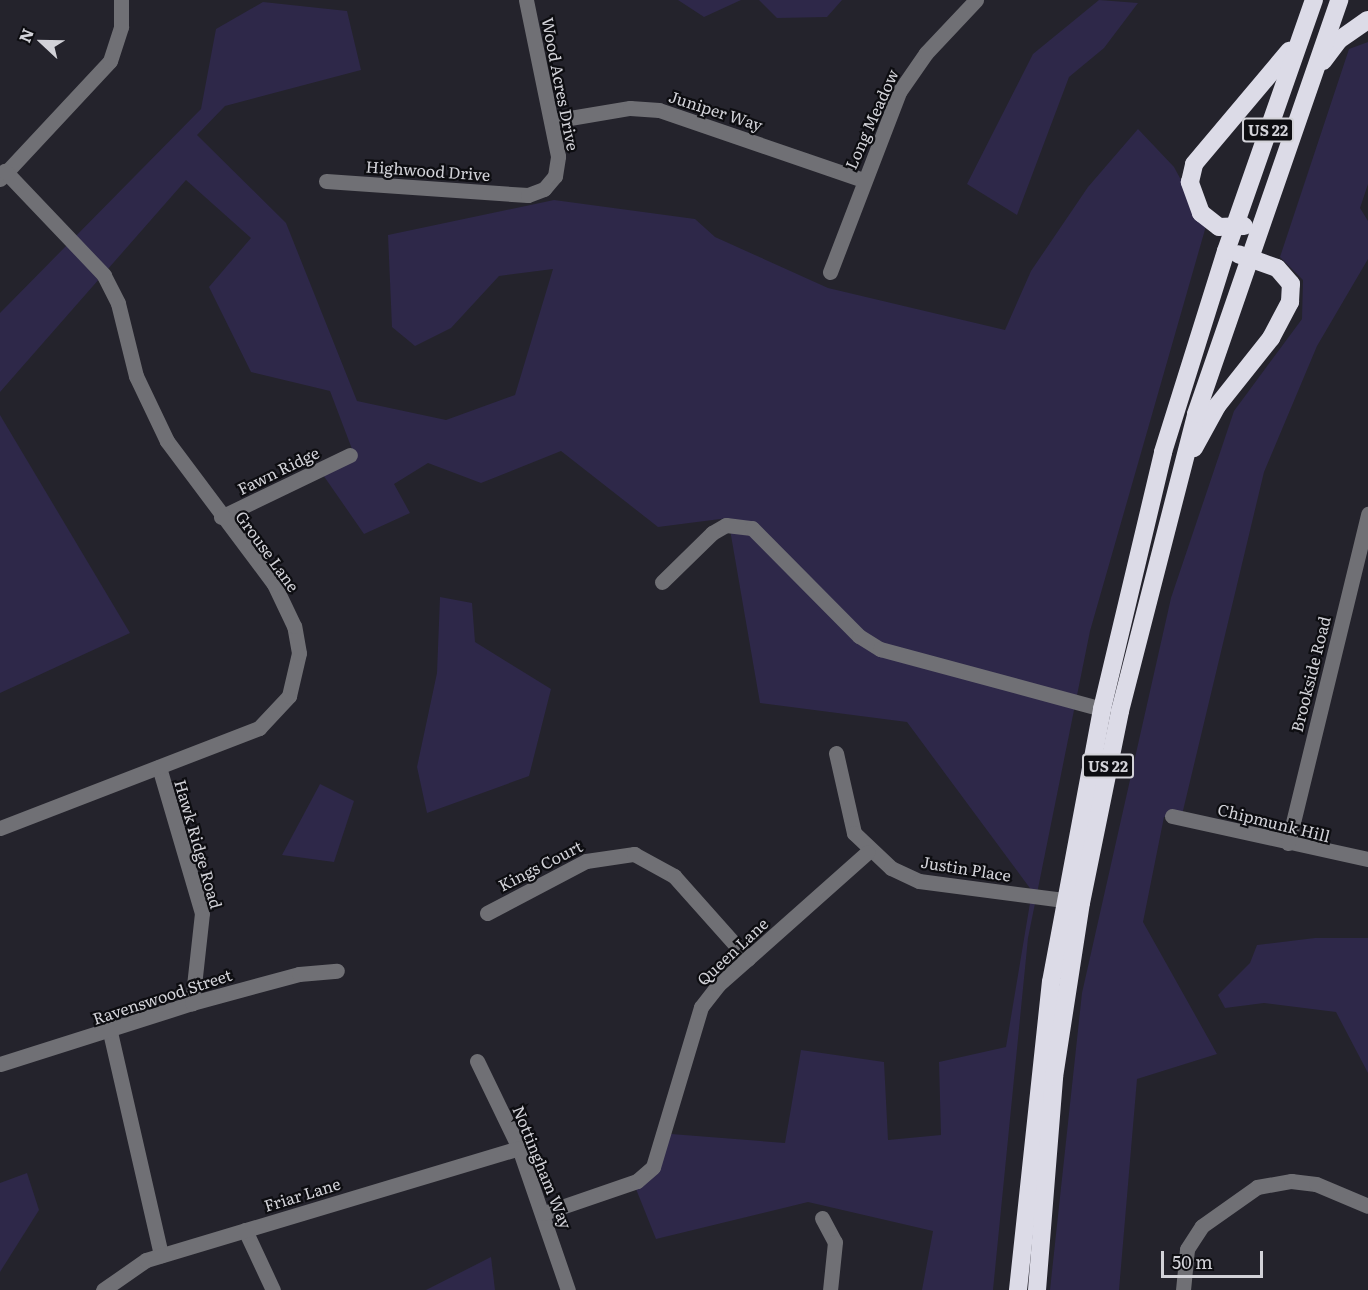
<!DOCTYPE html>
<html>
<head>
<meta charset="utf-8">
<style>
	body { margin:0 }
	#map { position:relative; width:1368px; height:1290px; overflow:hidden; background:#24232c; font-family:Literata,serif }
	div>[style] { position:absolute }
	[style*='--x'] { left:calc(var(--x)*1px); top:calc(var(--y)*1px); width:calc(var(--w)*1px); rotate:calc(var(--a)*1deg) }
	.green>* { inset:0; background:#2e2849 }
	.minor>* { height:15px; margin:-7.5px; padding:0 7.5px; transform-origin:7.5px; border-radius:7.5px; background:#707075 }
	.highway>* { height:18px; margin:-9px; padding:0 9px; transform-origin:9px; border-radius:9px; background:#dcdbe7 }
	span { translate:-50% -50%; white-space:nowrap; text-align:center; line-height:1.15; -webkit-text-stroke:4.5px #0d0d11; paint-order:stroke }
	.shield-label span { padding:2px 4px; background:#0d0d11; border:2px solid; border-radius:4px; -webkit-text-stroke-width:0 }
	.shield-label { font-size:15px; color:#d2d2d8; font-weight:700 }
	.street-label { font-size:16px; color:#d2d2d8 }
	.north { position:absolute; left:12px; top:12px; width:60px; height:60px; -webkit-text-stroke:4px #0d0d11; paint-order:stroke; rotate:292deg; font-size:16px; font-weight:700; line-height:24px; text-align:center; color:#d2d2d8 }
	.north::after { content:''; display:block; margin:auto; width:21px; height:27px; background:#d2d2d8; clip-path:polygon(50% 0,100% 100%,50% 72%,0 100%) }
	.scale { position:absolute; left:1161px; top:1251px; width:102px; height:27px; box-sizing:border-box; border:3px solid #d2d2d8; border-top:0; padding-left:8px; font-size:18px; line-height:21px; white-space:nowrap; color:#d2d2d8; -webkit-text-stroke:4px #0d0d11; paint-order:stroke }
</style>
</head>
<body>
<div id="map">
	<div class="green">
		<div style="clip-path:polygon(678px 0,741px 0,704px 17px)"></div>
		<div style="clip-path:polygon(759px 0,842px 0,827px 17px,777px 18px)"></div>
		<div style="clip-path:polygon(1099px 0,1138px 3px,1104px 48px,1069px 77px,1017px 215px,967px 184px,1033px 54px)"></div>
		<div style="clip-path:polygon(263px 2px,347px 11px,361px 70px,225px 106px,197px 135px,286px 223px,357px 401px,446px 420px,515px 395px,553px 269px,499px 276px,451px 328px,415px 346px,392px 327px,388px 235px,554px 200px,695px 219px,715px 237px,828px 288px,1005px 330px,1031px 271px,1088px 187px,1138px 129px,1174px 167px,1206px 226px,1090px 631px,1028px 938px,993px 1290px,922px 1290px,933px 1231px,808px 1202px,656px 1239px,632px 1179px,655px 1162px,671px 1134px,785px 1143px,801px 1050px,884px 1062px,888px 1140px,941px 1135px,939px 1062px,1006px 1047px,1032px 891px,907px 722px,760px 703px,728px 518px,658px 527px,561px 451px,481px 483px,428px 463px,394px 484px,410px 513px,364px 534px,321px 472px,355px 457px,330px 391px,251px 372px,209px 287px,251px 238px,186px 180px,0 392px,0 313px,201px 109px,216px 29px)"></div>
		<div style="clip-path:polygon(1368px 42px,1368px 184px,1360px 208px,1368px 221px,1368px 259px,1317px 346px,1264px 472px,1181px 819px,1164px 817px,1143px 922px,1217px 1054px,1137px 1079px,1119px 1290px,1050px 1290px,1082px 993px,1171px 598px,1234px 411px,1302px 319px,1303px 280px,1280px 257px,1349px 49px)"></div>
		<div style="clip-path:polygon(0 415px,130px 633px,0 693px)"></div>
		<div style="clip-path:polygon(440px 597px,472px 603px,475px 642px,551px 689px,529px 776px,427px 813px,417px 767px,437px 673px)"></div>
		<div style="clip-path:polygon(320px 784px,354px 801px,334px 862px,282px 855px)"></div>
		<div style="clip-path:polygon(1315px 938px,1368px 938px,1368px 1073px,1336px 1012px,1264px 1003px,1225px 1008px,1218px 995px,1250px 963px,1257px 945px)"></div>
		<div style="clip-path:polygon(27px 1173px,39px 1210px,0 1272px,0 1183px)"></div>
		<div style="clip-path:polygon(491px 1257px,495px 1290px,426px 1290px)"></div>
	</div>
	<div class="minor">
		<div style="--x:552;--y:121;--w:79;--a:-9.5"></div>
		<div style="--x:630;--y:108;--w:29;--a:4"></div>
		<div style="--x:659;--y:110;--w:217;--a:18.9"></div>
		<div style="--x:0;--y:179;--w:161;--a:-47"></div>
		<div style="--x:110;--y:61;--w:36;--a:-72"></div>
		<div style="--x:121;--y:27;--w:27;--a:-90"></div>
		<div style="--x:326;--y:181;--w:202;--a:4"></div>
		<div style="--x:528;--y:195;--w:17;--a:-21"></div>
		<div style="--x:544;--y:189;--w:17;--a:-50"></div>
		<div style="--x:555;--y:176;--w:20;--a:-81"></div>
		<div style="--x:558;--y:156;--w:159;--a:-101.6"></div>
		<div style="--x:830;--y:272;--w:193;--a:-69"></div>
		<div style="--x:899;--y:92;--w:47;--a:-55.3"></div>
		<div style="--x:926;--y:53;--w:73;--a:-46.7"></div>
		<div style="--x:221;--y:517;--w:143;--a:-25.7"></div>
		<div style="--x:662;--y:582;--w:70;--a:-44.4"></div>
		<div style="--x:712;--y:533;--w:16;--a:-30"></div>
		<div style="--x:726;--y:525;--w:26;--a:7"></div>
		<div style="--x:752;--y:528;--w:152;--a:45.3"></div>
		<div style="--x:859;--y:636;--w:25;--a:32"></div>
		<div style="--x:880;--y:649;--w:230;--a:15.1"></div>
		<div style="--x:836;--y:753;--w:82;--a:77.3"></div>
		<div style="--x:854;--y:833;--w:51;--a:43.4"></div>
		<div style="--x:891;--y:868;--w:31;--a:25"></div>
		<div style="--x:919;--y:881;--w:146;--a:7.5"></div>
		<div style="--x:159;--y:767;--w:152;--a:73.6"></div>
		<div style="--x:202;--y:913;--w:91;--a:96.3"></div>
		<div style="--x:1172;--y:816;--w:201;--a:12.4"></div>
		<div style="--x:0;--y:828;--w:278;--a:-21.1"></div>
		<div style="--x:259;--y:728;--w:44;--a:-46.8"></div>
		<div style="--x:289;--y:696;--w:44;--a:-76.9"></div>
		<div style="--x:299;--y:653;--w:27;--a:-100"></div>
		<div style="--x:294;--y:626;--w:47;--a:-115.5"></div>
		<div style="--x:274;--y:584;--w:179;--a:-126.8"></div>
		<div style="--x:167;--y:441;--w:72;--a:-115.5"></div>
		<div style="--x:136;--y:376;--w:75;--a:-103.9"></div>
		<div style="--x:118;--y:303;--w:31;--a:-117"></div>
		<div style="--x:104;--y:275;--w:144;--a:-133.6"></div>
		<div style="--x:1288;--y:843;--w:339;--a:-76.3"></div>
		<div style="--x:487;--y:913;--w:112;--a:-27.7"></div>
		<div style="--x:586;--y:861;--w:49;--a:-8.3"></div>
		<div style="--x:634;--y:854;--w:46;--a:28.8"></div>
		<div style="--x:674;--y:876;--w:111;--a:48.3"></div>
		<div style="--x:110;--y:1032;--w:229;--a:77.1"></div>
		<div style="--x:477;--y:1061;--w:97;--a:64.2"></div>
		<div style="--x:519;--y:1148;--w:150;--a:71"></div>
		<div style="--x:0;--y:1064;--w:201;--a:-17.6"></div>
		<div style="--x:192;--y:1003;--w:111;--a:-15.2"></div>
		<div style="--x:299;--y:974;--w:38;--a:-5"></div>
		<div style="--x:544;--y:1213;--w:98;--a:-19"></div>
		<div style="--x:637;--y:1181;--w:21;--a:-41"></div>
		<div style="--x:653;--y:1167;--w:167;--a:-73.3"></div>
		<div style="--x:701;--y:1007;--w:28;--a:-52"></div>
		<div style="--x:718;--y:985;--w:200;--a:-41.6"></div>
		<div style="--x:822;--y:1218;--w:27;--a:62"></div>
		<div style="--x:835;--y:1242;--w:48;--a:95.9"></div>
		<div style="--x:245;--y:1230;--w:66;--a:65"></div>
		<div style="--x:103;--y:1290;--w:52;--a:-34.9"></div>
		<div style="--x:146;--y:1260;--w:389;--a:-16.7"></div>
		<div style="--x:1183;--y:1290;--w:41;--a:-84.4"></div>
		<div style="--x:1187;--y:1249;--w:27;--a:-57"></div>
		<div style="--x:1202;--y:1226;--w:67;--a:-35.3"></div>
		<div style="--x:1257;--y:1187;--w:35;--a:-10"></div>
		<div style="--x:1291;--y:1181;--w:25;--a:7"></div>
		<div style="--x:1316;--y:1184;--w:56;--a:22.9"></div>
	</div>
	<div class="highway">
		<div style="--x:1323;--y:61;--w:26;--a:-53"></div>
		<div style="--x:1339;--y:40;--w:35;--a:-35"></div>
		<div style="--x:1244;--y:226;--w:25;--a:178"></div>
		<div style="--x:1219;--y:227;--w:23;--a:-142"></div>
		<div style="--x:1201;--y:213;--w:33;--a:-110"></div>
		<div style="--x:1190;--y:182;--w:18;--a:-77"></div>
		<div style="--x:1194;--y:164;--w:148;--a:-49.9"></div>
		<div style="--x:1194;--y:448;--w:48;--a:-61.3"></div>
		<div style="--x:1217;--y:406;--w:87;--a:-51.5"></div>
		<div style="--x:1271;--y:338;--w:41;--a:-62.2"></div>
		<div style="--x:1290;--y:302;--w:18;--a:-87"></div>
		<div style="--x:1291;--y:284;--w:21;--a:-131"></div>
		<div style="--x:1277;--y:268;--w:41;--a:-160.3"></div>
		<div style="--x:1018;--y:1290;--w:310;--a:-83.9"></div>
		<div style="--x:1051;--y:982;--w:278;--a:-79.4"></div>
		<div style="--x:1102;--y:709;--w:264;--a:-76.6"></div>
		<div style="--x:1163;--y:452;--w:211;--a:-72.6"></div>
		<div style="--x:1226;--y:251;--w:266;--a:-70.7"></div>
		<div style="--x:1037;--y:1290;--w:214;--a:-85.4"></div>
		<div style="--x:1054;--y:1077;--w:176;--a:-81.2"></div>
		<div style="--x:1081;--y:903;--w:196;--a:-78.5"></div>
		<div style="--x:1120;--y:711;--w:307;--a:-75.6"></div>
		<div style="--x:1196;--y:414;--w:438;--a:-70.9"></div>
	</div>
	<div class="shield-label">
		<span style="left:1268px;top:130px">US 22</span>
		<span style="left:1108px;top:766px">US 22</span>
	</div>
	<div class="street-label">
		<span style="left:561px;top:84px;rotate:79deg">Wood Acres Drive</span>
		<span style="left:716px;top:110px;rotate:18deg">Juniper Way</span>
		<span style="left:871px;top:119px;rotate:-66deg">Long Meadow</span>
		<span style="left:428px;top:170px;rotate:4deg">Highwood Drive</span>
		<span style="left:278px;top:470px;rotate:-26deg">Fawn Ridge</span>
		<span style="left:268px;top:551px;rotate:54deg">Grouse Lane</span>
		<span style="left:1310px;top:674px;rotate:-76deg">Brookside Road</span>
		<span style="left:1274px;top:822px;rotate:14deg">Chipmunk Hill</span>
		<span style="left:199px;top:844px;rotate:74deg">Hawk Ridge Road</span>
		<span style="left:540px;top:865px;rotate:-27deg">Kings Court</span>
		<span style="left:966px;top:868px;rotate:9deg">Justin Place</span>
		<span style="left:732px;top:951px;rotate:-43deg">Queen Lane</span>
		<span style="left:162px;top:996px;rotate:-18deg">Ravenswood Street</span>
		<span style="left:543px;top:1167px;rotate:68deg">Nottingham Way</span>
		<span style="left:302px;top:1194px;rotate:-17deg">Friar Lane</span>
	</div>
	<div class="north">N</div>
	<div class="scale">50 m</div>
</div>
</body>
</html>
